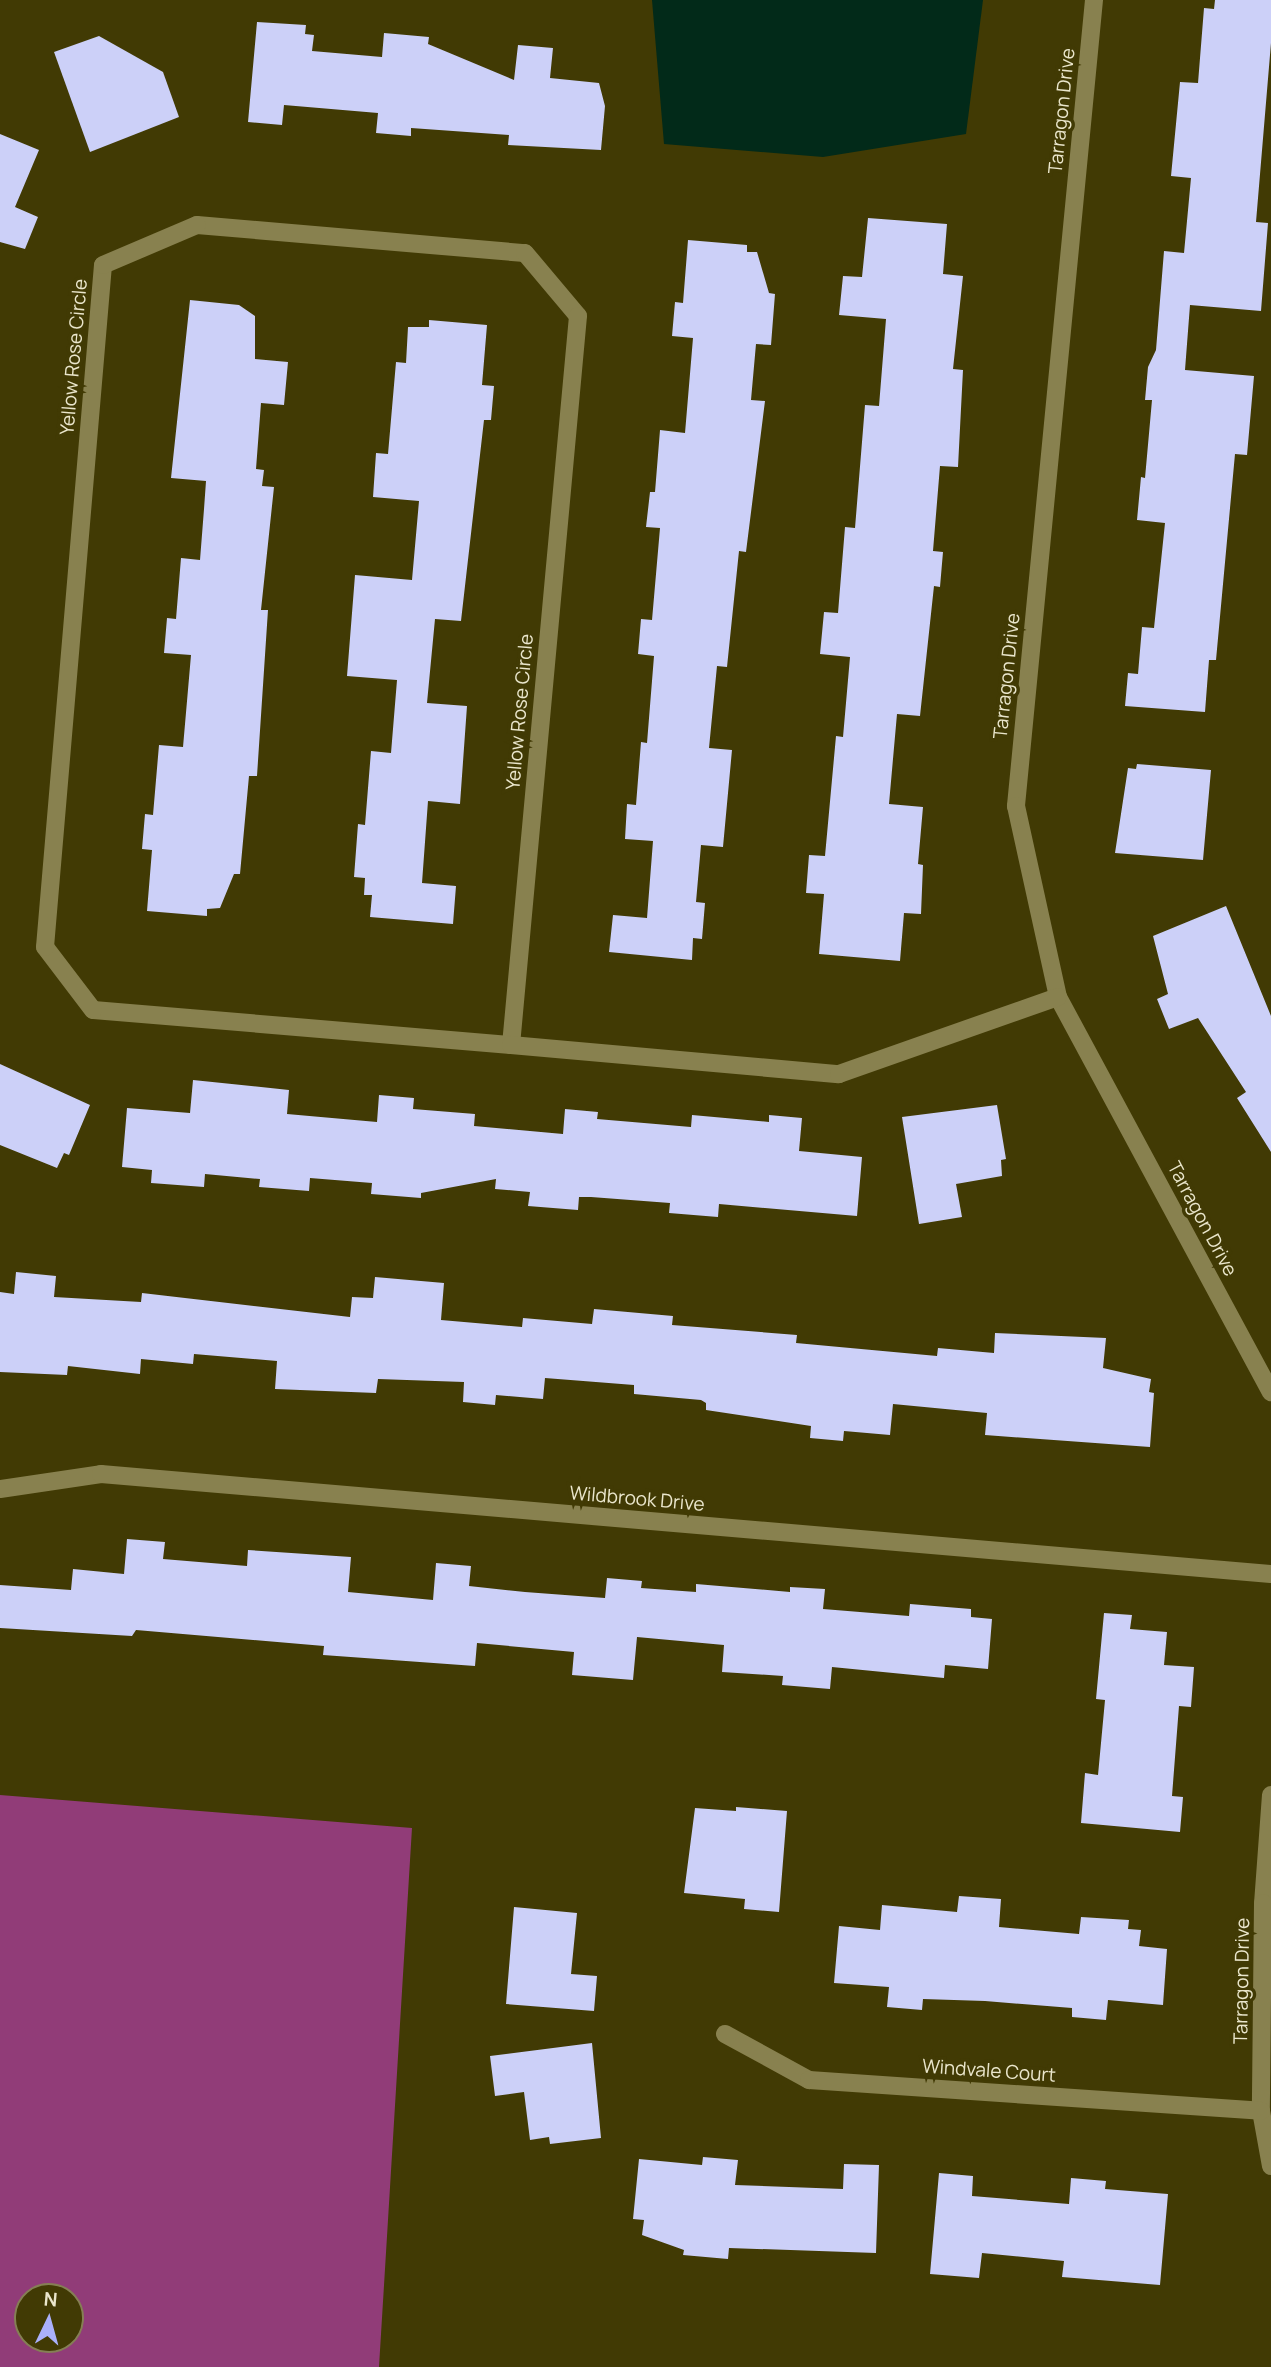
<!DOCTYPE html>
<html>
<head>
<meta charset="utf-8">
<style>
	body { margin:0 }
	#map { position:relative; width:1271px; height:2367px; overflow:hidden; background:#413a04; font-family:Manrope,sans-serif }
	div>[style] { position:absolute }
	[style*='--x'] { left:calc(var(--x)*1px); top:calc(var(--y)*1px); width:calc(var(--w)*1px); rotate:calc(var(--a)*1deg) }
	.forest>* { inset:0; background:#913c78 }
	.water>* { inset:0; background:#022a19 }
	.building>* { inset:0; background:#ccd0f8 }
	.minor>* { height:18px; margin:-9px; padding:0 9px; transform-origin:9px; border-radius:9px; background:#88814f }
	span { translate:-50% -50%; white-space:nowrap; text-align:center; line-height:1.15; -webkit-text-stroke:7px #413a04; paint-order:stroke }
	.street-label { font-size:19px; color:#eae6cc }
	.north { position:absolute; left:14px; top:2283px; width:70px; height:70px; box-sizing:border-box; background:#413a04; border:2px solid #857f54; border-radius:50%; rotate:5deg; font-size:19px; font-weight:700; line-height:28px; text-align:center; color:#eae6cc }
	.north::after { content:''; display:block; margin:auto; width:24px; height:32px; background:#aab0fb; clip-path:polygon(50% 0,100% 100%,50% 72%,0 100%) }
</style>
</head>
<body>
<div id="map">
	<div class="forest">
		<div style="clip-path:polygon(evenodd,0 1795px,412px 1828px,379px 2367px,0 2367px,0 1795px,28px 2297px,70px 2297px,70px 2339px,28px 2339px,28px 2297px)"></div>
	</div>
	<div class="water">
		<div style="clip-path:polygon(652px 0,983px 0,966px 134px,823px 157px,664px 144px)"></div>
	</div>
	<div class="building">
		<div style="clip-path:polygon(1215px 0,1271px 0,1271px 43px,1256px 222px,1268px 223px,1261px 311px,1190px 305px,1185px 370px,1254px 376px,1247px 455px,1235px 454px,1216px 660px,1209px 660px,1205px 712px,1125px 706px,1128px 673px,1138px 674px,1142px 627px,1154px 628px,1165px 523px,1137px 520px,1141px 477px,1145px 478px,1152px 400px,1145px 400px,1148px 367px,1156px 350px,1164px 251px,1184px 253px,1191px 178px,1171px 176px,1180px 82px,1198px 83px,1204px 8px,1214px 9px)"></div>
		<div style="clip-path:polygon(257px 22px,306px 25px,305px 34px,314px 35px,312px 51px,382px 57px,384px 33px,429px 37px,428px 44px,514px 80px,518px 45px,553px 48px,550px 78px,599px 83px,605px 106px,601px 150px,508px 145px,509px 135px,411px 128px,411px 136px,376px 133px,378px 113px,284px 105px,282px 125px,248px 122px)"></div>
		<div style="clip-path:polygon(99px 36px,163px 72px,179px 117px,90px 152px,54px 52px)"></div>
		<div style="clip-path:polygon(0 134px,39px 150px,15px 207px,38px 217px,25px 249px,0 242px)"></div>
		<div style="clip-path:polygon(868px 218px,947px 224px,943px 274px,963px 276px,953px 369px,963px 370px,958px 467px,940px 466px,933px 551px,943px 552px,940px 587px,934px 586px,920px 716px,897px 714px,889px 804px,923px 807px,918px 864px,923px 865px,921px 914px,904px 913px,900px 961px,819px 954px,824px 894px,806px 893px,809px 855px,825px 856px,836px 736px,843px 737px,850px 657px,820px 654px,824px 612px,838px 613px,845px 527px,855px 528px,865px 405px,879px 406px,886px 319px,839px 315px,843px 276px,862px 277px)"></div>
		<div style="clip-path:polygon(688px 240px,747px 245px,747px 252px,757px 252px,769px 293px,775px 294px,771px 345px,756px 344px,751px 400px,765px 401px,746px 552px,739px 551px,727px 667px,717px 666px,709px 748px,732px 750px,723px 847px,701px 845px,696px 902px,705px 903px,702px 939px,693px 938px,692px 960px,609px 952px,613px 915px,647px 918px,653px 841px,625px 839px,627px 804px,636px 805px,641px 742px,647px 743px,654px 656px,638px 654px,641px 619px,652px 620px,660px 528px,646px 527px,650px 492px,655px 492px,660px 430px,685px 433px,693px 338px,672px 336px,675px 302px,683px 303px)"></div>
		<div style="clip-path:polygon(190px 300px,239px 305px,255px 316px,255px 359px,288px 362px,284px 405px,261px 403px,256px 469px,264px 470px,262px 486px,274px 487px,261px 610px,268px 610px,257px 776px,249px 776px,240px 874px,234px 874px,220px 908px,207px 909px,207px 916px,147px 911px,152px 850px,142px 849px,145px 814px,153px 815px,159px 745px,183px 747px,191px 655px,164px 653px,167px 618px,176px 619px,181px 558px,200px 560px,204px 509px,206px 481px,171px 478px)"></div>
		<div style="clip-path:polygon(429px 320px,487px 325px,482px 385px,494px 386px,491px 420px,484px 420px,461px 621px,435px 619px,427px 703px,467px 706px,460px 804px,428px 801px,422px 883px,456px 886px,453px 924px,370px 917px,372px 895px,364px 895px,365px 878px,354px 877px,358px 824px,365px 825px,371px 751px,391px 753px,397px 680px,347px 676px,355px 575px,412px 580px,419px 501px,373px 497px,376px 453px,388px 454px,396px 362px,406px 363px,408px 327px,429px 327px)"></div>
		<div style="clip-path:polygon(1137px 764px,1211px 770px,1203px 860px,1115px 853px,1128px 768px,1136px 769px)"></div>
		<div style="clip-path:polygon(1226px 906px,1271px 1016px,1271px 1152px,1237px 1098px,1246px 1092px,1198px 1018px,1169px 1029px,1157px 999px,1168px 994px,1153px 936px)"></div>
		<div style="clip-path:polygon(0 1064px,90px 1105px,69px 1155px,64px 1153px,57px 1168px,0 1145px)"></div>
		<div style="clip-path:polygon(193px 1080px,289px 1090px,287px 1114px,377px 1122px,379px 1095px,414px 1098px,413px 1109px,475px 1114px,474px 1126px,563px 1134px,565px 1109px,598px 1112px,597px 1119px,691px 1127px,692px 1115px,769px 1122px,769px 1115px,802px 1118px,799px 1151px,862px 1157px,857px 1216px,719px 1204px,718px 1217px,669px 1213px,670px 1203px,591px 1197px,579px 1197px,578px 1210px,528px 1206px,530px 1192px,495px 1189px,496px 1179px,421px 1193px,421px 1198px,371px 1194px,372px 1183px,310px 1178px,309px 1191px,259px 1187px,260px 1179px,205px 1174px,204px 1187px,151px 1183px,152px 1170px,122px 1167px,127px 1108px,190px 1113px)"></div>
		<div style="clip-path:polygon(997px 1105px,1006px 1159px,1001px 1160px,1002px 1176px,956px 1184px,962px 1217px,919px 1224px,902px 1117px)"></div>
		<div style="clip-path:polygon(16px 1272px,56px 1276px,54px 1297px,141px 1302px,142px 1293px,350px 1317px,352px 1297px,373px 1298px,375px 1277px,444px 1283px,441px 1320px,522px 1327px,523px 1318px,592px 1324px,594px 1309px,673px 1316px,672px 1325px,797px 1335px,796px 1343px,937px 1356px,938px 1348px,994px 1353px,995px 1333px,1106px 1338px,1103px 1368px,1151px 1379px,1149px 1392px,1154px 1393px,1150px 1447px,985px 1435px,987px 1413px,893px 1404px,890px 1435px,844px 1431px,843px 1441px,810px 1438px,811px 1426px,706px 1410px,706px 1403px,701px 1400px,634px 1394px,634px 1385px,545px 1378px,543px 1399px,496px 1395px,495px 1405px,463px 1402px,464px 1382px,378px 1379px,376px 1393px,275px 1389px,277px 1361px,194px 1354px,193px 1364px,141px 1359px,140px 1374px,68px 1366px,67px 1375px,0 1372px,0 1292px,14px 1294px)"></div>
		<div style="clip-path:polygon(127px 1539px,165px 1542px,163px 1559px,247px 1566px,248px 1550px,351px 1557px,348px 1592px,433px 1600px,436px 1563px,471px 1566px,469px 1586px,525px 1592px,605px 1598px,607px 1578px,642px 1581px,641px 1588px,696px 1592px,696px 1584px,790px 1592px,790px 1587px,825px 1589px,823px 1609px,909px 1616px,910px 1604px,971px 1609px,971px 1617px,992px 1619px,988px 1669px,945px 1665px,944px 1678px,832px 1667px,830px 1689px,782px 1685px,783px 1676px,722px 1672px,724px 1645px,637px 1637px,633px 1680px,572px 1675px,574px 1652px,477px 1643px,475px 1666px,323px 1655px,324px 1646px,136px 1630px,132px 1636px,0 1628px,0 1585px,71px 1590px,73px 1569px,124px 1574px)"></div>
		<div style="clip-path:polygon(1104px 1613px,1132px 1615px,1130px 1629px,1167px 1632px,1164px 1665px,1194px 1667px,1191px 1707px,1179px 1706px,1172px 1796px,1183px 1797px,1180px 1832px,1081px 1823px,1085px 1773px,1098px 1775px,1105px 1700px,1096px 1699px)"></div>
		<div style="clip-path:polygon(736px 1807px,787px 1811px,779px 1912px,744px 1909px,745px 1899px,684px 1893px,695px 1808px,736px 1811px)"></div>
		<div style="clip-path:polygon(959px 1896px,1001px 1899px,999px 1927px,1079px 1934px,1081px 1917px,1129px 1920px,1128px 1929px,1141px 1930px,1139px 1946px,1167px 1949px,1163px 2005px,1108px 2000px,1106px 2020px,1072px 2017px,1072px 2008px,985px 2001px,923px 1999px,922px 2010px,887px 2007px,889px 1987px,834px 1983px,839px 1926px,880px 1930px,882px 1905px,957px 1912px)"></div>
		<div style="clip-path:polygon(514px 1907px,577px 1913px,571px 1974px,597px 1976px,594px 2011px,506px 2004px)"></div>
		<div style="clip-path:polygon(592px 2043px,601px 2138px,550px 2144px,549px 2137px,530px 2140px,524px 2092px,495px 2096px,490px 2056px)"></div>
		<div style="clip-path:polygon(703px 2157px,738px 2160px,735px 2185px,843px 2189px,844px 2164px,879px 2165px,876px 2253px,729px 2248px,728px 2259px,683px 2255px,684px 2250px,642px 2235px,644px 2220px,633px 2219px,639px 2159px,702px 2165px)"></div>
		<div style="clip-path:polygon(939px 2173px,973px 2176px,972px 2196px,1069px 2204px,1071px 2178px,1106px 2181px,1105px 2189px,1168px 2194px,1160px 2285px,1062px 2277px,1064px 2261px,982px 2253px,979px 2278px,930px 2274px)"></div>
	</div>
	<div class="minor">
		<div style="--x:1094;--y:0;--w:810;--a:95.53"></div>
		<div style="--x:1016;--y:806;--w:196;--a:77.6"></div>
		<div style="--x:1058;--y:997;--w:449;--a:61.7"></div>
		<div style="--x:197;--y:225;--w:329;--a:4.9"></div>
		<div style="--x:525;--y:253;--w:82;--a:49.9"></div>
		<div style="--x:578;--y:316;--w:732;--a:95.25"></div>
		<div style="--x:511;--y:1045;--w:419;--a:-175.2"></div>
		<div style="--x:93;--y:1010;--w:79;--a:-127.3"></div>
		<div style="--x:45;--y:947;--w:684;--a:-85.14"></div>
		<div style="--x:103;--y:265;--w:102;--a:-23.1"></div>
		<div style="--x:511;--y:1045;--w:329;--a:5.1"></div>
		<div style="--x:839;--y:1074;--w:232;--a:-19.4"></div>
		<div style="--x:0;--y:1489;--w:102;--a:-8.4"></div>
		<div style="--x:101;--y:1474;--w:1174;--a:4.89"></div>
		<div style="--x:1271;--y:1795;--w:108;--a:94.2"></div>
		<div style="--x:1263;--y:1903;--w:208;--a:90.6"></div>
		<div style="--x:1261;--y:2111;--w:56;--a:79.7"></div>
		<div style="--x:725;--y:2034;--w:96;--a:28.7"></div>
		<div style="--x:809;--y:2080;--w:453;--a:3.9"></div>
	</div>
	<div class="street-label">
		<span style="left:1062px;top:111px;rotate:-84deg">Tarragon Drive</span>
		<span style="left:74px;top:357px;rotate:-85deg">Yellow Rose Circle</span>
		<span style="left:1007px;top:676px;rotate:-84deg">Tarragon Drive</span>
		<span style="left:520px;top:712px;rotate:-85deg">Yellow Rose Circle</span>
		<span style="left:1202px;top:1219px;rotate:62deg">Tarragon Drive</span>
		<span style="left:637px;top:1499px;rotate:5deg">Wildbrook Drive</span>
		<span style="left:1242px;top:1981px;rotate:-89deg">Tarragon Drive</span>
		<span style="left:989px;top:2071px;rotate:4deg">Windvale Court</span>
	</div>
	<div class="north">N</div>
</div>
</body>
</html>
